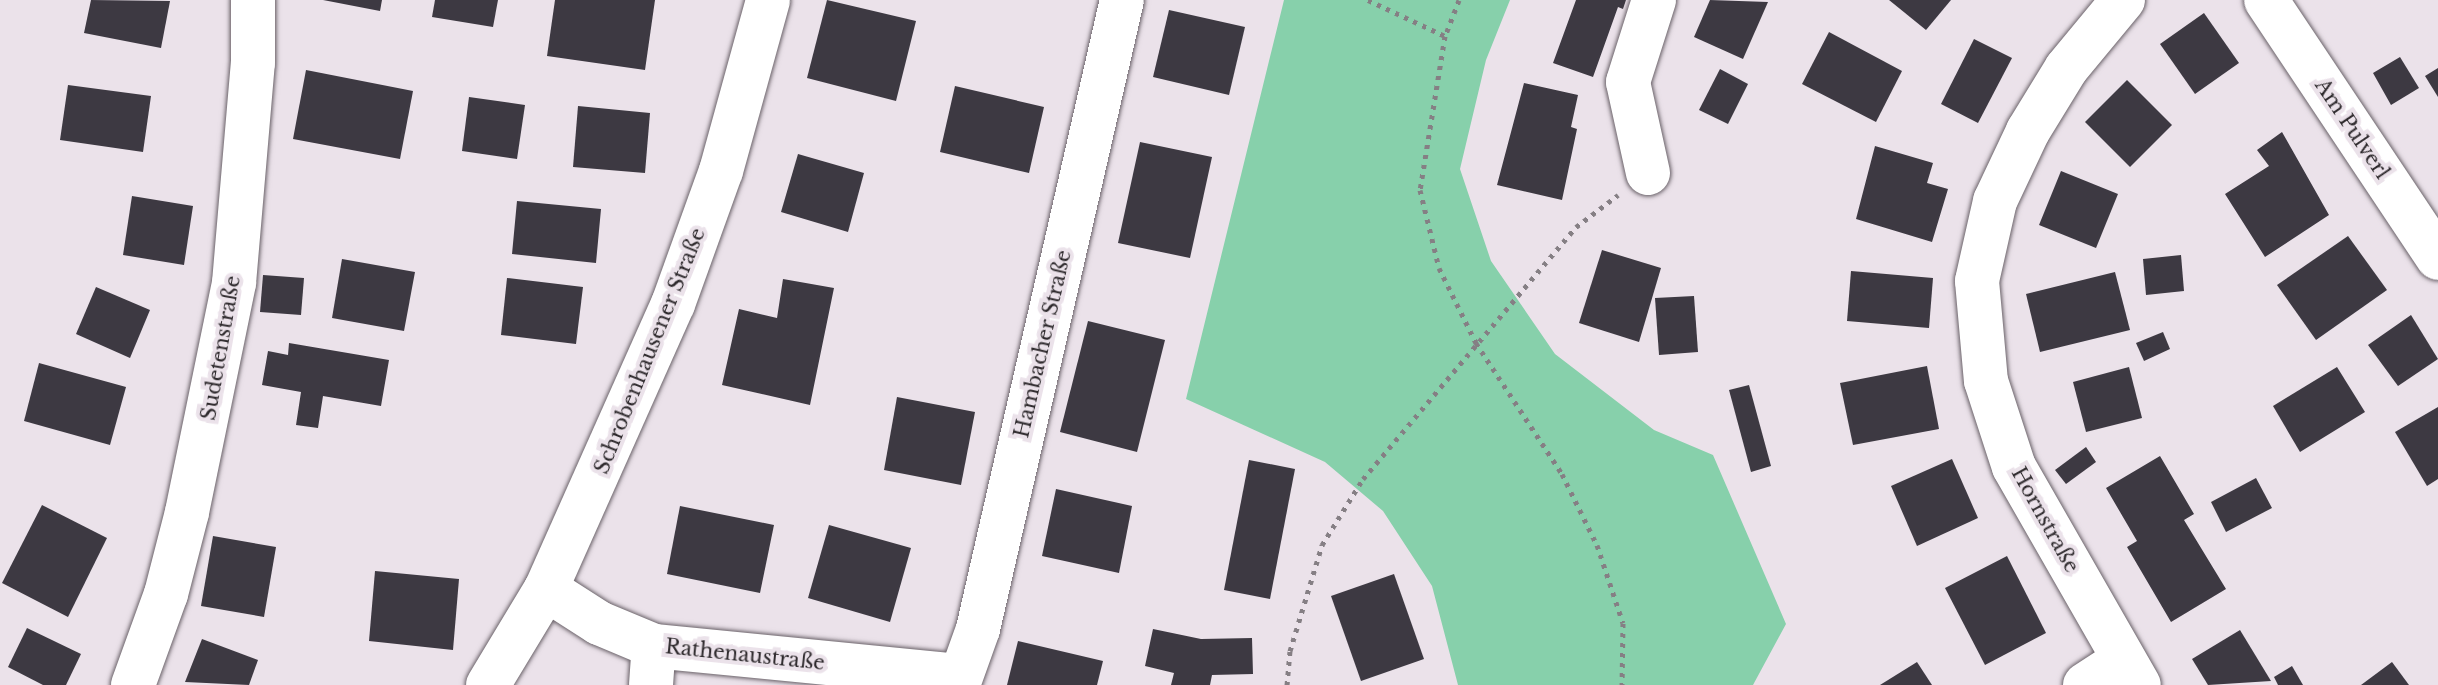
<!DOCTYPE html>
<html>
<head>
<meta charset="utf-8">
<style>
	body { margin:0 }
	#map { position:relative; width:2438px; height:685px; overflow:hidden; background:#ebe2ea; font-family:"Libre Baskerville",serif }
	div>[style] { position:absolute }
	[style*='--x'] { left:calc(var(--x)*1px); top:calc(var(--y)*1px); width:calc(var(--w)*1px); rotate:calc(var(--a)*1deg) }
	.green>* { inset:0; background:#87d0ab }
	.building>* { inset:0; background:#3d3942 }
	.path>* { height:5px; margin-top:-2.5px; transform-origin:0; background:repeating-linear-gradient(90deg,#857f84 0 4px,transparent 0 10px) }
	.roads { filter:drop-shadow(0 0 2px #6a6269) drop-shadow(0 0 2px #6a6269) }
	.street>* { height:44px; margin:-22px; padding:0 22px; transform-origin:22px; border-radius:22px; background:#fff }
	.secondary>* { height:44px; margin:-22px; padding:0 22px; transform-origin:22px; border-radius:22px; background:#fff }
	span { translate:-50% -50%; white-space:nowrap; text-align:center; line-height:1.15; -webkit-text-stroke:8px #ebe2ea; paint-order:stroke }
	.street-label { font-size:20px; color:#2d292c }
</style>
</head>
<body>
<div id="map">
	<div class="green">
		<div style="clip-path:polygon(1284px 0,1510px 0,1486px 60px,1460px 169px,1491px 261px,1555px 354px,1654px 430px,1713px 455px,1786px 624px,1753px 685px,1458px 685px,1432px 586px,1383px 511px,1325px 462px,1186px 399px)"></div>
	</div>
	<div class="building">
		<div style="clip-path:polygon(91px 0,170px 1px,161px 48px,84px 33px)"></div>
		<div style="clip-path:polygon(323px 0,382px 0,380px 11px)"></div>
		<div style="clip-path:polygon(435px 0,498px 0,493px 27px,432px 17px)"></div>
		<div style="clip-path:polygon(555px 0,655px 0,645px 70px,547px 56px)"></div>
		<div style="clip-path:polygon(827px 0,916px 21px,896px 101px,807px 78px)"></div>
		<div style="clip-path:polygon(1576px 0,1626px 0,1623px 9px,1618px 7px,1593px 77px,1553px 63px)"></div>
		<div style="clip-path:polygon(1710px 0,1768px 2px,1743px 59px,1694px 37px)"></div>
		<div style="clip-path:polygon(1889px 0,1951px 0,1926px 30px)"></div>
		<div style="clip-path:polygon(1169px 10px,1245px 27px,1229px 95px,1153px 77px)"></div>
		<div style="clip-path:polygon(2204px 13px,2239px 63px,2195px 94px,2160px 44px)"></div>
		<div style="clip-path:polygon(1829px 32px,1902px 71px,1876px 122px,1802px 84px)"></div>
		<div style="clip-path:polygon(1974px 39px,2012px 58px,1978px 123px,1941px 104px)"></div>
		<div style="clip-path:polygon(2400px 57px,2419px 88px,2391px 105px,2373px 73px)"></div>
		<div style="clip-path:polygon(2438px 68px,2438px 97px,2425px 76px)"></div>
		<div style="clip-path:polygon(1720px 69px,1748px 84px,1728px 124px,1699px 110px)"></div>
		<div style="clip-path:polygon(306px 70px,413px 91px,400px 159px,293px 139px)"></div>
		<div style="clip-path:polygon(2127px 80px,2172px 125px,2130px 167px,2085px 122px)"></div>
		<div style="clip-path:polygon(1524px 83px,1578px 95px,1571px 127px,1577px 129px,1562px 200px,1497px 185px)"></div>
		<div style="clip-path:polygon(68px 85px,151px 96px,143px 152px,60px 140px)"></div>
		<div style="clip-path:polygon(955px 86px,1044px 107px,1029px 173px,940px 152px)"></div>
		<div style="clip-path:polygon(469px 97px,525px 105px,517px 159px,462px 151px)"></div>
		<div style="clip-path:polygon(578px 106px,650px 113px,645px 173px,573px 167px)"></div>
		<div style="clip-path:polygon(2282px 132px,2329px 215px,2265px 257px,2225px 194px,2269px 166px,2257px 150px)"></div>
		<div style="clip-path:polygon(1140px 142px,1212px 157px,1190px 258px,1118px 243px)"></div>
		<div style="clip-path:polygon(1875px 146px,1933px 163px,1927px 183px,1948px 189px,1932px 242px,1856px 219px)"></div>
		<div style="clip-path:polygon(798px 154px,864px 173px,848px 232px,781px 212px)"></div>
		<div style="clip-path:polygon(2061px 171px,2118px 194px,2096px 248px,2039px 225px)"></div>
		<div style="clip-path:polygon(132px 196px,193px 206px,184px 265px,123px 255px)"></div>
		<div style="clip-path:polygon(517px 201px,601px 209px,596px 263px,512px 254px)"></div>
		<div style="clip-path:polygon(2348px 236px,2387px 290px,2316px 340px,2277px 285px)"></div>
		<div style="clip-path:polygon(1602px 250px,1661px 268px,1639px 342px,1579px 323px)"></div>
		<div style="clip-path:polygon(2181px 255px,2184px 291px,2146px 295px,2143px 259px)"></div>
		<div style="clip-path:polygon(342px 259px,415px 272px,404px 331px,332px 318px)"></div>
		<div style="clip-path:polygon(1851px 271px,1933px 278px,1929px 328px,1847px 321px)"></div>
		<div style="clip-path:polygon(2115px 272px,2130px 330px,2040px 352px,2026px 294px)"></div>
		<div style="clip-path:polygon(263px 275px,304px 278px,301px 315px,260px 312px)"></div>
		<div style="clip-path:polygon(507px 278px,583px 287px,576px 344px,501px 335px)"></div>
		<div style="clip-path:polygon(783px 279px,834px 288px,810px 405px,722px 385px,739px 309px,777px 318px)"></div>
		<div style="clip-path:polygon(96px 287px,150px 310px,130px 358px,76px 334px)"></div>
		<div style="clip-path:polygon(1694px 296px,1698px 352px,1659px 355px,1655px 298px)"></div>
		<div style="clip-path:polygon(2411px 315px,2438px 359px,2398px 386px,2368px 345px)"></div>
		<div style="clip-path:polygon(1088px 321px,1165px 340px,1137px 452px,1060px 432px)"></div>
		<div style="clip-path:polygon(2163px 332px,2170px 349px,2144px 361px,2136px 343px)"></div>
		<div style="clip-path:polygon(289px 343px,389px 360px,381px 406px,323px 396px,318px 428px,296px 425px,301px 392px,262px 385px,268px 351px,288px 355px)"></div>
		<div style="clip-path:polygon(39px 363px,126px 387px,110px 445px,24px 421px)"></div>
		<div style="clip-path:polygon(1927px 366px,1939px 429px,1853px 445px,1840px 383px)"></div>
		<div style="clip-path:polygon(2129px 367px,2142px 418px,2086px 432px,2073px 382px)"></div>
		<div style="clip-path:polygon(2337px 367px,2365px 412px,2300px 452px,2273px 406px)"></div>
		<div style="clip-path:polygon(1749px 385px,1771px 466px,1751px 472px,1729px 390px)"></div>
		<div style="clip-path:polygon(897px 397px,975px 412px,961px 485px,884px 470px)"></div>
		<div style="clip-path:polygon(2438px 407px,2438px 479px,2427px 486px,2395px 432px)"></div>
		<div style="clip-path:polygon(2086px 447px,2096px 462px,2066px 484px,2055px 470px)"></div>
		<div style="clip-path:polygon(2160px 456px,2194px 514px,2184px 520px,2226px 589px,2171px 622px,2127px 547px,2137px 541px,2106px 488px)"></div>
		<div style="clip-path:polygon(1952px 459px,1978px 518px,1917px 546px,1891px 486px)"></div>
		<div style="clip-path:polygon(1249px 460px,1295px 469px,1270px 599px,1224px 590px)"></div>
		<div style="clip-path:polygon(2256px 478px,2272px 508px,2226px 532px,2211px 502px)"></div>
		<div style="clip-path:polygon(1056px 489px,1132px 506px,1119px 573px,1042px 556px)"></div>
		<div style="clip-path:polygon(42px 505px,107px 538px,68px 617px,2px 583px)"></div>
		<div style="clip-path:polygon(680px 506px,774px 525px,760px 593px,667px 574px)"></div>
		<div style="clip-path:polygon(829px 525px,911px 548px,890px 622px,808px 598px)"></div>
		<div style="clip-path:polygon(213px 536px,276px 547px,264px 617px,201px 606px)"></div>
		<div style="clip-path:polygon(2007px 556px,2046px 633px,1985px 665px,1945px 588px)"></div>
		<div style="clip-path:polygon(375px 571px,459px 579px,453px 650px,369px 641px)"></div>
		<div style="clip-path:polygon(1394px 574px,1424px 659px,1361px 681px,1331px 596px)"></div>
		<div style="clip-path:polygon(27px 628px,81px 654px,66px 685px,43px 685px,8px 667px)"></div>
		<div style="clip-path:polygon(1153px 629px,1201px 639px,1252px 638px,1253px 674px,1212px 675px,1210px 685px,1171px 685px,1174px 673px,1145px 666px)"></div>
		<div style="clip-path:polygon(2240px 630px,2271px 681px,2208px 685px,2192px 659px)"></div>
		<div style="clip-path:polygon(202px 639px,258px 660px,249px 685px,185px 682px)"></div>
		<div style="clip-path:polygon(1018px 641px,1103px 661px,1097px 685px,1007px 685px)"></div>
		<div style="clip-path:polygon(1917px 662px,1932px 685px,1880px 685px)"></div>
		<div style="clip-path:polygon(2392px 662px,2409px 685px,2361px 685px)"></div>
		<div style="clip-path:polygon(2292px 666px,2303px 685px,2278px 685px,2274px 677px)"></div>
	</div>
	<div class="path">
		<div style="--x:1368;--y:0;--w:85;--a:25.1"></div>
		<div style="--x:1459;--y:0;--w:39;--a:111"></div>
		<div style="--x:1445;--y:36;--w:156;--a:99.2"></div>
		<div style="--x:1420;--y:190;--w:80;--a:76.3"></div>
		<div style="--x:1439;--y:268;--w:84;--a:63.7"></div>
		<div style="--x:1476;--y:343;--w:157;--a:56.7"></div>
		<div style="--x:1562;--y:474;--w:79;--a:63.8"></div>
		<div style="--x:1597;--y:545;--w:82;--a:71.6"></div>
		<div style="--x:1623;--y:623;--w:62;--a:90.9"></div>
		<div style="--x:1287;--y:685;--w:34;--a:-85"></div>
		<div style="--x:1290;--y:651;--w:111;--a:-73.2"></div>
		<div style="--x:1322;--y:545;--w:78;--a:-58.2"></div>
		<div style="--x:1363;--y:479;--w:330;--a:-49.8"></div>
		<div style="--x:1576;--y:227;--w:53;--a:-37.3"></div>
	</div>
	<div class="roads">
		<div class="street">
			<div style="--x:2123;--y:0;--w:89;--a:129.6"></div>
			<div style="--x:2066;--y:69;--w:73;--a:121.5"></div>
			<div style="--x:2028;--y:131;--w:77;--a:115.2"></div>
			<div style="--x:1995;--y:201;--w:82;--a:102.7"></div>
			<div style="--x:1977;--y:281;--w:100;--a:84.9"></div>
			<div style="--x:1986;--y:381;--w:90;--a:72"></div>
			<div style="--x:2014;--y:467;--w:251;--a:60.2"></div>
			<div style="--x:2266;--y:0;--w:310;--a:56.3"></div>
			<div style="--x:1648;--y:173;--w:93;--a:-102.4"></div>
			<div style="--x:1628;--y:82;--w:86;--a:-72.4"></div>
			<div style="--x:546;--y:589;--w:63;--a:32.7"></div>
			<div style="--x:599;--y:623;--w:60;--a:22.7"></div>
			<div style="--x:654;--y:646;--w:306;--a:5.6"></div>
			<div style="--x:133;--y:685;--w:97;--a:-70.1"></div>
			<div style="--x:166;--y:594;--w:85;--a:-75.6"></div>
			<div style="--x:187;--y:512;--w:234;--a:-78.4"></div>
			<div style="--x:234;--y:283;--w:221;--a:-85.1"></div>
			<div style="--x:253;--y:63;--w:63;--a:-90"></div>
			<div style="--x:651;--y:685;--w:39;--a:-86"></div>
			<div style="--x:958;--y:685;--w:59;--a:-70.3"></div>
			<div style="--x:978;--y:629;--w:645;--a:-77.11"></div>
			<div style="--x:2085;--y:685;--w:45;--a:-33.3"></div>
		</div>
		<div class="secondary">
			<div style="--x:488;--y:685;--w:112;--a:-58.9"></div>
			<div style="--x:546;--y:589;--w:312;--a:-66"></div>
			<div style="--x:673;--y:304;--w:141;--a:-70.2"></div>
			<div style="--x:721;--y:171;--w:177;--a:-74.6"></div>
		</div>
	</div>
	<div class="street-label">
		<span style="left:2352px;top:129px;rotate:56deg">Am Pulverl</span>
		<span style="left:1043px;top:344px;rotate:-77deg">Hambacher Straße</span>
		<span style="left:221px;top:348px;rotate:-80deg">Sudetenstraße</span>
		<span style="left:650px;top:351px;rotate:-68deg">Schrobenhausener Straße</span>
		<span style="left:2045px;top:520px;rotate:61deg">Hornstraße</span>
		<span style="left:745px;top:655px;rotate:6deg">Rathenaustraße</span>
	</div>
</div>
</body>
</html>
